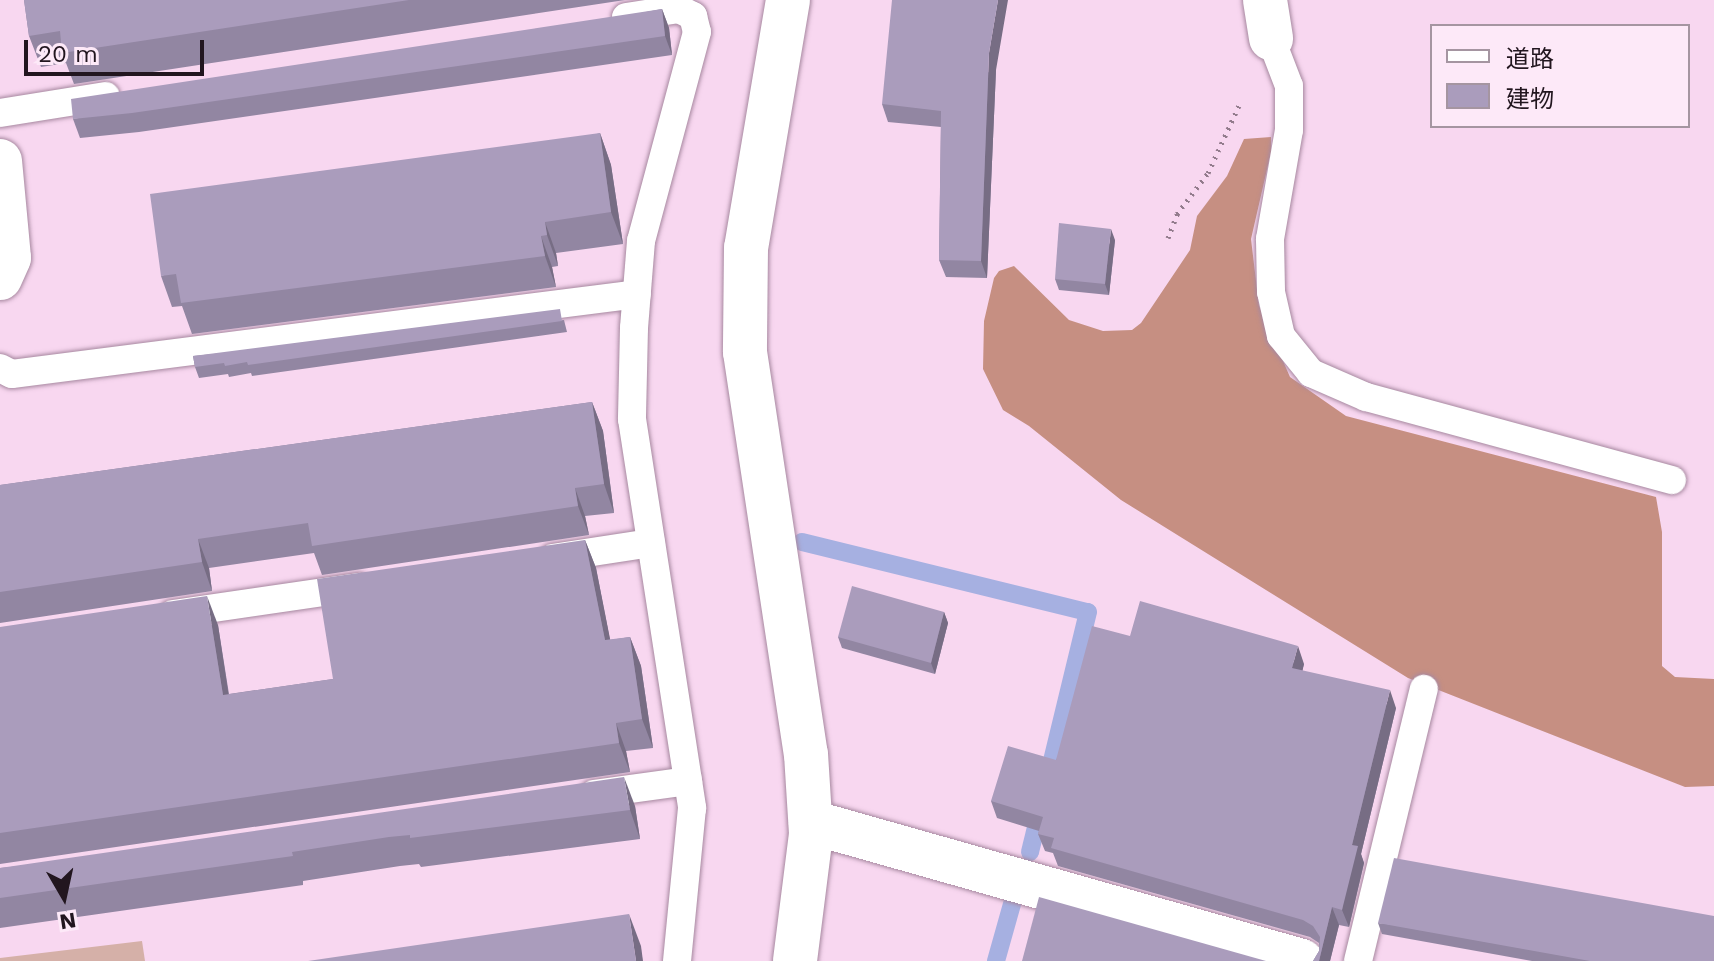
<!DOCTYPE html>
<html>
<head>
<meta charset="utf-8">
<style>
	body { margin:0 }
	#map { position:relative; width:1714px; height:961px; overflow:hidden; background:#f8d7f0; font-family:"Work Sans","Noto Sans JP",sans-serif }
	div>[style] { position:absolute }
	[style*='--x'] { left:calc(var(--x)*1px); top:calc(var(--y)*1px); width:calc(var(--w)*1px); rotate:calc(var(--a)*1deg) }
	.green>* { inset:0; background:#d5b0a8 }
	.forest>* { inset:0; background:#c68f82 }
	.stream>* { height:18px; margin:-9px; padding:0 9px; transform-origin:9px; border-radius:9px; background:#a6b0e1 }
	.path>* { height:5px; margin-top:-2.5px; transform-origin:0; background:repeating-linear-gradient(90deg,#927b8c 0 2px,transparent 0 8px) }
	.roads { filter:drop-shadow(0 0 2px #a788a0) drop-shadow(0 0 2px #a788a0) }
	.service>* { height:28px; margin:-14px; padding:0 14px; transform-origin:14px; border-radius:14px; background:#fff }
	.minor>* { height:44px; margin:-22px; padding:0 22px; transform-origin:22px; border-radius:22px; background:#fff }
	.wall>* { inset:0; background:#9286a2 }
	.shaded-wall>* { inset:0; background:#776d84 }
	.building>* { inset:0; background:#aa9cbc }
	span { translate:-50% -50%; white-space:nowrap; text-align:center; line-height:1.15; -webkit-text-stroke:6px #fde9f8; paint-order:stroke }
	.legend { position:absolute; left:1430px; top:24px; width:260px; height:104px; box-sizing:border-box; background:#fde9f8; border:2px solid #a595a1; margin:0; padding:10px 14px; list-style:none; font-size:24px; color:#22161f }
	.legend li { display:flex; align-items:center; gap:16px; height:40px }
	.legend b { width:40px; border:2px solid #a595a1 }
	.north { position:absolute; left:24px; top:857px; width:80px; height:80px; -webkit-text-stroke:6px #fde9f8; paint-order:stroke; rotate:171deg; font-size:22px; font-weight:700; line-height:32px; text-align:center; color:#22161f }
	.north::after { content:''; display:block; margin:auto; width:28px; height:36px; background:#22161f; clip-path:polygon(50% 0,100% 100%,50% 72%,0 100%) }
	.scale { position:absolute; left:24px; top:40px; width:180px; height:36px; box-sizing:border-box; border:4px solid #22161f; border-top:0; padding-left:10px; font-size:24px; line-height:28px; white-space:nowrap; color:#22161f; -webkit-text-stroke:6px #fde9f8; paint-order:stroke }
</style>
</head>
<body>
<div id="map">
	<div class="green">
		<div style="clip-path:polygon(142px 941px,145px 961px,0 961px,0 958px)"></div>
	</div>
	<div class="forest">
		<div style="clip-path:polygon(1271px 137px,1271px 152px,1251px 239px,1259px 306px,1290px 377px,1346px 416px,1656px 497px,1662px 532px,1662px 666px,1675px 677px,1714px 679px,1714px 786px,1685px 787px,1408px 678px,1121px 500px,1029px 426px,1003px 410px,983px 369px,984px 321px,994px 278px,999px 271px,1014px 266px,1069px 320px,1103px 331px,1132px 330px,1141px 323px,1190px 250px,1197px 216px,1227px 176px,1244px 139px)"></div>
	</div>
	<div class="stream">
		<div style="--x:802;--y:542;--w:294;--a:13.8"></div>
		<div style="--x:1088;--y:612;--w:175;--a:103.6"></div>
		<div style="--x:1030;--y:852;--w:46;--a:-76.3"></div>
		<div style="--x:996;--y:961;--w:59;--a:-74.3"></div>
	</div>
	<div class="path">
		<div style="--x:1168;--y:238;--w:26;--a:-69"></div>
		<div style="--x:1177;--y:214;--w:51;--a:-52.9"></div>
		<div style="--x:1208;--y:173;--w:79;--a:-65.4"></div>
	</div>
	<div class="roads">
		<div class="service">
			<div style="--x:626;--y:17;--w:54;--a:-8.6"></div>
			<div style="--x:679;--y:9;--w:16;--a:27"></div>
			<div style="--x:693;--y:16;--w:16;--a:76"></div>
			<div style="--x:697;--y:32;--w:216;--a:105"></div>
			<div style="--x:641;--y:241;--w:87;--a:94.6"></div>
			<div style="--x:634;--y:328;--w:91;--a:91.3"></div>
			<div style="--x:632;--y:419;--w:394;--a:81.2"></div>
			<div style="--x:692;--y:808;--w:154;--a:95.6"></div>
			<div style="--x:1271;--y:39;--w:50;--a:69"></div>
			<div style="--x:1289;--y:86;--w:44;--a:90"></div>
			<div style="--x:1289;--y:130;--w:111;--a:99.9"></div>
			<div style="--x:1270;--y:239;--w:53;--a:88.9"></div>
			<div style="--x:1271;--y:292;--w:45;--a:77.2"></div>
			<div style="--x:1281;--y:336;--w:48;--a:51"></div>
			<div style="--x:1311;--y:373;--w:60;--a:23.6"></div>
			<div style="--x:1366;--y:397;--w:317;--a:15.2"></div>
			<div style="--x:0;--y:113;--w:107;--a:-9.1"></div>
			<div style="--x:0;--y:368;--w:13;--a:27"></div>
			<div style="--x:12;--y:374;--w:630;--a:-7.29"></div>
			<div style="--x:553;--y:558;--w:99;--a:-8.7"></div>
			<div style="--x:173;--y:614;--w:187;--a:-8.3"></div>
			<div style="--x:594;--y:794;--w:95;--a:-7.9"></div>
			<div style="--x:1358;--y:961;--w:280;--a:-76.4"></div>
		</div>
		<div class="minor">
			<div style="--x:788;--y:0;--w:252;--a:99.6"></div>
			<div style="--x:746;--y:248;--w:104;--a:90.6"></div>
			<div style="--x:745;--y:352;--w:407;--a:81.4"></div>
			<div style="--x:806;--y:754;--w:80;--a:86.4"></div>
			<div style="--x:811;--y:834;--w:128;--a:97.2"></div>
			<div style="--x:1265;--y:0;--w:39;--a:81"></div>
			<div style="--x:0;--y:161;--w:97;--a:84.7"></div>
			<div style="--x:9;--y:258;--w:22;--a:114"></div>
			<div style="--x:811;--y:822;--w:510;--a:15.81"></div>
		</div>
	</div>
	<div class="wall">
		<div style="clip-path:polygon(24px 0,625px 0,74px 84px,66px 63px,41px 67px,29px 36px)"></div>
		<div style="clip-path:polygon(662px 9px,669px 28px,672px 55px,139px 132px,80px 138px,73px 119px)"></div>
		<div style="clip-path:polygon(996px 70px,987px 278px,946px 277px,939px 260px,941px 127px,888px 122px,882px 104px)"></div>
		<div style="clip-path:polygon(600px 133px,611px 165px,623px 244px,556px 253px,558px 266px,552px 267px,556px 287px,192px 334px,182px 306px,172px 307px,161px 276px)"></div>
		<div style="clip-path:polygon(1115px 240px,1109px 295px,1059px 290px,1055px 279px)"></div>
		<div style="clip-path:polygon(564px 320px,567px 332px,252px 376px,251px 373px,229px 377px,228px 374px,199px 378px,195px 367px,193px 356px)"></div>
		<div style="clip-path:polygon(592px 402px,603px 431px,614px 513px,585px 516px,589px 535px,322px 575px,314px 553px,209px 568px,212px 591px,0 623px,0 485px)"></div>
		<div style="clip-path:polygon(585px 540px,596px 568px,610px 640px,630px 637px,641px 666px,653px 748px,626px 751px,630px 772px,0 864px,0 627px,218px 625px,229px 694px,333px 679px)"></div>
		<div style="clip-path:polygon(944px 612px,948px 623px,935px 674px,842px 648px,838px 637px)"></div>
		<div style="clip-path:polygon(1130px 636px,1304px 664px,1302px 671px,1396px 708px,1361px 854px,1364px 863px,1349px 927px,1339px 925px,1330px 961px,1313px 961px,1319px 951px,1319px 943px,1310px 937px,1058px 866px,1053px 853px,1045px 851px,1038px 834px,1039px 831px,997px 818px,991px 801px,1056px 760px)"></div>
		<div style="clip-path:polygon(635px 806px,640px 839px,421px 867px,419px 864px,400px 866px,303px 881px,303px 885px,0 928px,0 868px)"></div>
		<div style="clip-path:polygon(1378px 923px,1714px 961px,1532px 961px,1382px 934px)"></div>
	</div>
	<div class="shaded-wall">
		<div style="clip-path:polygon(998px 0,1008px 0,996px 70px,987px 278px,981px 261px,989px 53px)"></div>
		<div style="clip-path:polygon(662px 9px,669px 28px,672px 55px,665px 36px)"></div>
		<div style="clip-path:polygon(600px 133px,611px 165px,623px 244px,611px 212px)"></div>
		<div style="clip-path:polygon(545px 222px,556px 253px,558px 266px,547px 235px)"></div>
		<div style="clip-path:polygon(1111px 229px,1115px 240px,1109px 295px,1105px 284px)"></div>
		<div style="clip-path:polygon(541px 236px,552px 267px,556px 287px,545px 256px)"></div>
		<div style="clip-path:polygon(592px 402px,603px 431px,614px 513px,604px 484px)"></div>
		<div style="clip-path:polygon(575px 488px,585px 516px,589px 535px,578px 506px)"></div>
		<div style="clip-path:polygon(198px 539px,209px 568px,212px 591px,202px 562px)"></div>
		<div style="clip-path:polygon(585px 540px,596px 568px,616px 669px,605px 640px)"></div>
		<div style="clip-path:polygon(207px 596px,218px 625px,233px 724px,223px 695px)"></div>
		<div style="clip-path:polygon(944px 612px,948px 623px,935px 674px,931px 663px)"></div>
		<div style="clip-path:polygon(630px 637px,641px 666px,653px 748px,642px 719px)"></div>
		<div style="clip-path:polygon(1298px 646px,1304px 664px,1299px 686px,1292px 668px)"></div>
		<div style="clip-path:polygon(1390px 690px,1396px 708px,1361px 854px,1364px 863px,1349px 927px,1342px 910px,1352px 845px)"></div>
		<div style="clip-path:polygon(616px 723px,626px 751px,630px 772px,619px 743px)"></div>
		<div style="clip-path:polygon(624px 777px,635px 806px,640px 839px,630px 810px)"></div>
		<div style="clip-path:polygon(1332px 907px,1339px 925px,1330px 961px,1319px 961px)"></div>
		<div style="clip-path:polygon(629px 914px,641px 946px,643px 961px,636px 961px)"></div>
	</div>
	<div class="building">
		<div style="clip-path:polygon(24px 0,409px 0,62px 53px,60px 31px,29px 36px)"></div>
		<div style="clip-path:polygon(892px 0,998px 0,989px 53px,981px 261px,939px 260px,941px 111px,882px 104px)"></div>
		<div style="clip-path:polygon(662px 9px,665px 36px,132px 113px,73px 119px,71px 99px)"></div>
		<div style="clip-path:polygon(600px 133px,611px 212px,545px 222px,547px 235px,541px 236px,545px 256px,181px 303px,176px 274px,161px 276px,150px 194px)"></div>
		<div style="clip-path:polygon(1059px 223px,1111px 229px,1105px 284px,1055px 279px)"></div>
		<div style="clip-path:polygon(560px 309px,562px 321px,248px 365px,247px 362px,225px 366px,224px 363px,195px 367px,193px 356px)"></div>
		<div style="clip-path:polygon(592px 402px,604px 484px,575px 488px,578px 506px,312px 546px,308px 523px,198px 539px,202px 562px,0 592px,0 485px)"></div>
		<div style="clip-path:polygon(585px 540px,605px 640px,630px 637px,642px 719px,616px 723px,619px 743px,0 833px,0 627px,207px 596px,223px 695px,333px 679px,317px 579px)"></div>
		<div style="clip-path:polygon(852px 586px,944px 612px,931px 663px,838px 637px)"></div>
		<div style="clip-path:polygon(1140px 601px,1298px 646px,1292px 668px,1390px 690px,1352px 845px,1358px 846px,1342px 910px,1332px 907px,1319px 961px,1313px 961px,1319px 951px,1320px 937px,1313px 926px,1303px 920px,1051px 848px,1054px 838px,1038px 834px,1043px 817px,991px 801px,1008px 746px,1056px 760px,1092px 626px,1130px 636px)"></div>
		<div style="clip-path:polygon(624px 777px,630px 810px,410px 838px,410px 835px,389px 837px,292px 852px,293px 856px,0 898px,0 868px)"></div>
		<div style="clip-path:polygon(1394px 858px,1714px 916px,1714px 961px,1590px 961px,1378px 923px)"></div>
		<div style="clip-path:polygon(1039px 897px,1266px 961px,1022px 961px)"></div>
		<div style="clip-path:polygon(629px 914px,636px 961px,308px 961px)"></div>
	</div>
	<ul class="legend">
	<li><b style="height:10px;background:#fff"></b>道路</li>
	<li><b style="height:22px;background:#aa9cbc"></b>建物</li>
	</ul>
	<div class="north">N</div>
	<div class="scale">20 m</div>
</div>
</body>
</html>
